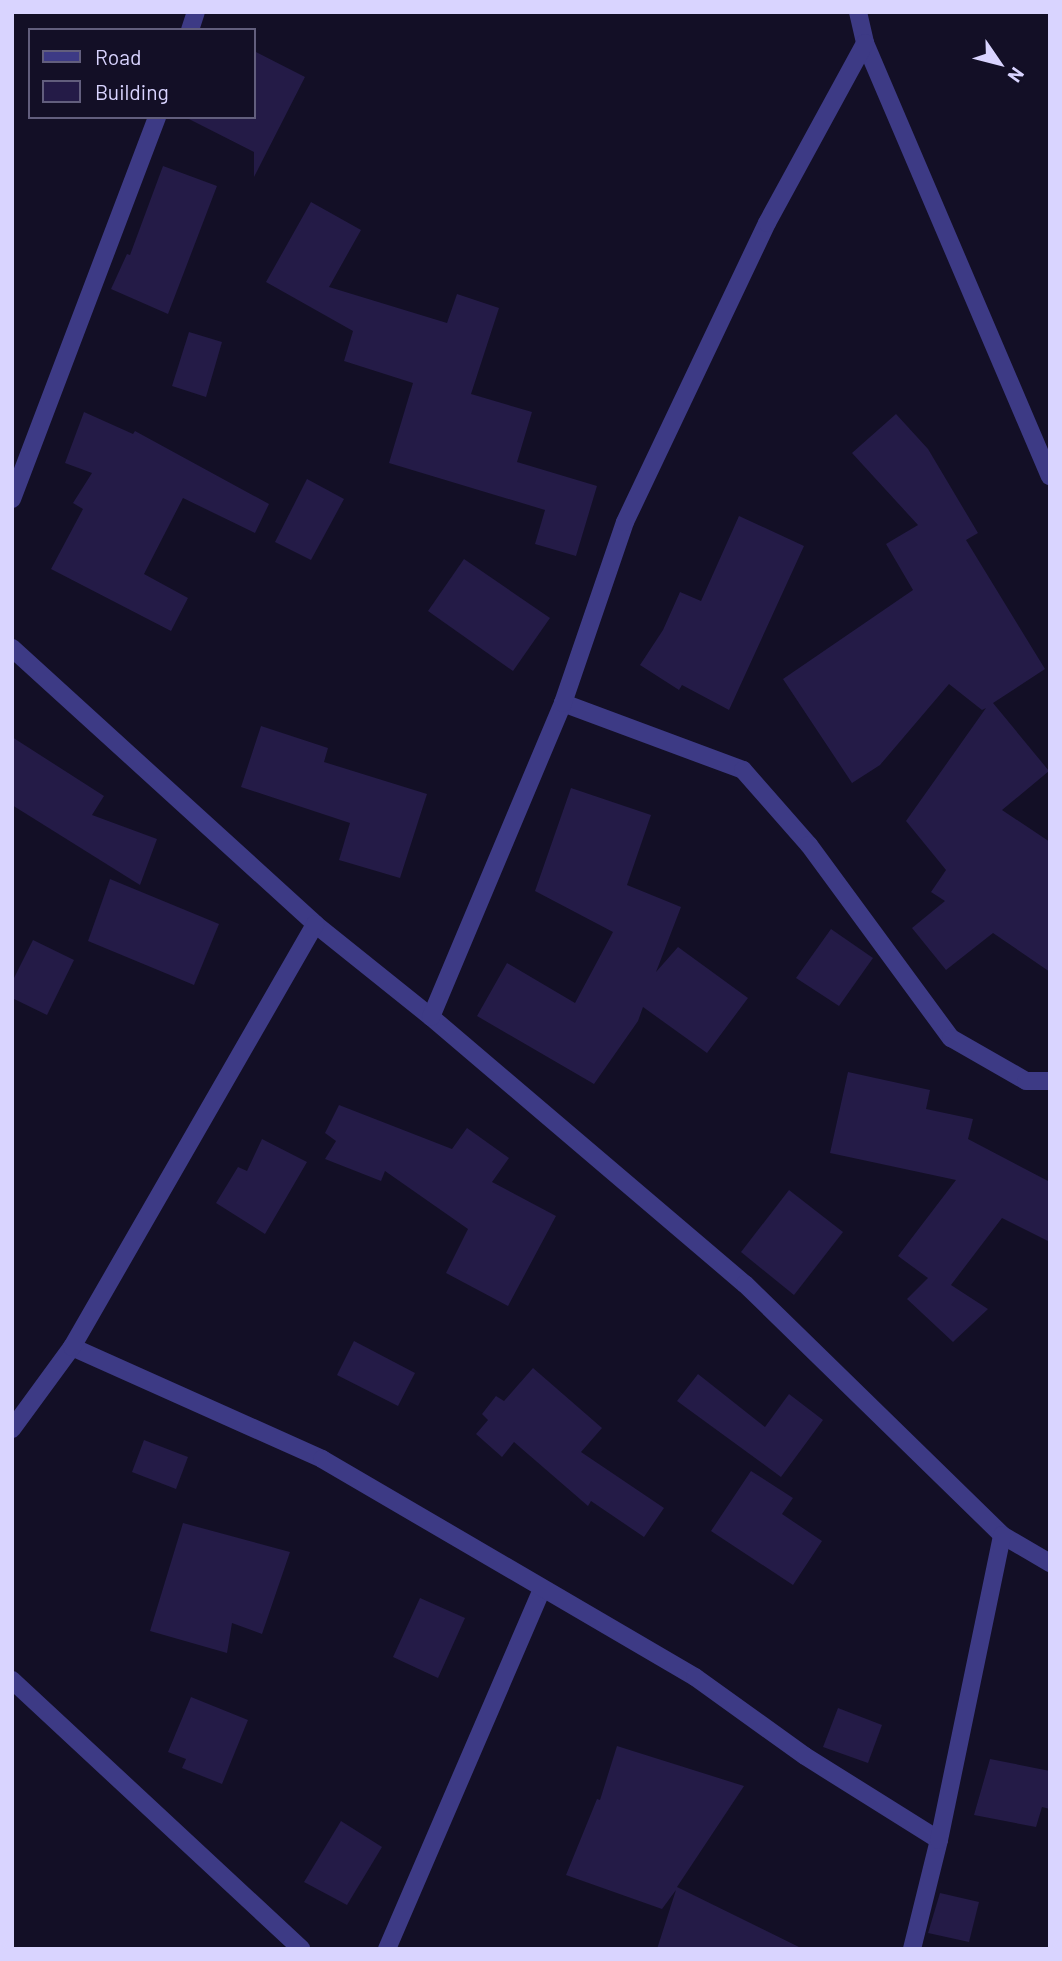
<!DOCTYPE html>
<html>
<head>
<meta charset="utf-8">
<style>
	body { margin:0 }
	#map { position:relative; width:1062px; height:1961px; overflow:hidden; background:#130f26; font-family:Barlow,sans-serif }
	div>[style] { position:absolute }
	[style*='--x'] { left:calc(var(--x)*1px); top:calc(var(--y)*1px); width:calc(var(--w)*1px); rotate:calc(var(--a)*1deg) }
	.building>* { inset:0; background:#241b47 }
	.lane>* { height:18px; margin:-9px; padding:0 9px; transform-origin:9px; border-radius:9px; background:#3d3a85 }
	.street>* { height:18px; margin:-9px; padding:0 9px; transform-origin:9px; border-radius:9px; background:#3d3a85 }
	span { translate:-50% -50%; white-space:nowrap; text-align:center; line-height:1.15; -webkit-text-stroke:7px #130f26; paint-order:stroke }
	.frame { position:absolute; inset:0; border:14px solid #d9d4ff; pointer-events:none }
	.legend { position:absolute; left:28px; top:28px; width:228px; height:91px; box-sizing:border-box; background:#130f26; border:2px solid #625e7d; margin:0; padding:9px 12px; list-style:none; font-size:21px; color:#d9d4ff }
	.legend li { display:flex; align-items:center; gap:14px; height:35px }
	.legend b { width:35px; border:2px solid #625e7d }
	.north { position:absolute; left:964px; top:28px; width:70px; height:70px; -webkit-text-stroke:5px #130f26; paint-order:stroke; rotate:125deg; font-size:19px; font-weight:700; line-height:28px; text-align:center; color:#d9d4ff }
	.north::after { content:''; display:block; margin:auto; width:24px; height:32px; background:#d9d4ff; clip-path:polygon(50% 0,100% 100%,50% 72%,0 100%) }
</style>
</head>
<body>
<div id="map">
	<div class="building">
		<div style="clip-path:polygon(254px 51px,305px 77px,254px 177px,254px 152px,185px 117px,254px 117px)"></div>
		<div style="clip-path:polygon(163px 166px,217px 186px,168px 314px,111px 289px,127px 254px,130px 255px)"></div>
		<div style="clip-path:polygon(311px 202px,361px 230px,329px 287px,447px 323px,457px 294px,499px 308px,471px 394px,532px 412px,517px 462px,597px 486px,576px 556px,535px 544px,545px 510px,389px 463px,413px 383px,344px 361px,353px 331px,266px 282px)"></div>
		<div style="clip-path:polygon(189px 332px,222px 342px,206px 397px,172px 386px)"></div>
		<div style="clip-path:polygon(84px 412px,133px 434px,135px 431px,269px 504px,255px 533px,183px 498px,144px 574px,188px 598px,171px 631px,51px 569px,83px 509px,73px 503px,92px 473px,65px 463px)"></div>
		<div style="clip-path:polygon(896px 414px,928px 449px,978px 533px,966px 540px,1045px 669px,993px 703px,1049px 771px,1002px 810px,1050px 842px,1050px 972px,993px 933px,946px 970px,912px 928px,945px 901px,931px 892px,946px 870px,906px 821px,986px 708px,982px 710px,949px 684px,880px 765px,852px 783px,783px 679px,913px 590px,886px 544px,918px 525px,852px 453px)"></div>
		<div style="clip-path:polygon(307px 479px,344px 499px,311px 560px,275px 542px)"></div>
		<div style="clip-path:polygon(739px 516px,804px 546px,729px 710px,682px 685px,679px 690px,640px 665px,663px 630px,680px 592px,701px 601px)"></div>
		<div style="clip-path:polygon(464px 559px,550px 618px,513px 671px,428px 611px)"></div>
		<div style="clip-path:polygon(261px 726px,328px 748px,324px 762px,427px 794px,400px 878px,339px 860px,350px 823px,241px 787px)"></div>
		<div style="clip-path:polygon(12px 737px,104px 796px,92px 815px,157px 839px,140px 885px,12px 805px)"></div>
		<div style="clip-path:polygon(571px 788px,651px 815px,627px 885px,681px 907px,656px 972px,678px 947px,748px 998px,707px 1053px,643px 1007px,638px 1021px,594px 1084px,477px 1016px,507px 963px,575px 1003px,613px 932px,535px 891px)"></div>
		<div style="clip-path:polygon(110px 879px,219px 924px,194px 985px,88px 941px)"></div>
		<div style="clip-path:polygon(831px 929px,873px 958px,839px 1006px,796px 978px)"></div>
		<div style="clip-path:polygon(33px 940px,74px 960px,47px 1015px,12px 998px,12px 982px)"></div>
		<div style="clip-path:polygon(848px 1072px,930px 1090px,926px 1109px,973px 1119px,968px 1139px,1050px 1182px,1050px 1242px,1002px 1218px,951px 1285px,988px 1309px,953px 1342px,907px 1299px,928px 1278px,898px 1256px,956px 1180px,830px 1153px)"></div>
		<div style="clip-path:polygon(339px 1105px,452px 1149px,467px 1128px,509px 1158px,492px 1182px,556px 1216px,508px 1306px,446px 1273px,468px 1229px,385px 1171px,381px 1181px,325px 1159px,336px 1141px,325px 1133px)"></div>
		<div style="clip-path:polygon(262px 1139px,307px 1162px,265px 1234px,216px 1203px,238px 1167px,247px 1171px)"></div>
		<div style="clip-path:polygon(789px 1190px,843px 1232px,794px 1295px,741px 1252px)"></div>
		<div style="clip-path:polygon(354px 1341px,415px 1373px,398px 1406px,337px 1375px)"></div>
		<div style="clip-path:polygon(533px 1368px,602px 1428px,581px 1452px,664px 1508px,644px 1537px,591px 1501px,588px 1506px,514px 1442px,502px 1457px,476px 1434px,488px 1420px,482px 1414px,496px 1396px,504px 1401px)"></div>
		<div style="clip-path:polygon(698px 1374px,765px 1427px,789px 1394px,823px 1420px,781px 1477px,677px 1401px)"></div>
		<div style="clip-path:polygon(144px 1440px,188px 1457px,176px 1489px,132px 1472px)"></div>
		<div style="clip-path:polygon(751px 1471px,793px 1498px,782px 1514px,822px 1541px,793px 1585px,711px 1531px)"></div>
		<div style="clip-path:polygon(183px 1523px,290px 1552px,262px 1634px,232px 1623px,227px 1653px,150px 1631px)"></div>
		<div style="clip-path:polygon(420px 1598px,465px 1618px,438px 1678px,393px 1657px)"></div>
		<div style="clip-path:polygon(191px 1697px,248px 1720px,222px 1784px,182px 1768px,186px 1759px,168px 1752px)"></div>
		<div style="clip-path:polygon(838px 1708px,882px 1725px,868px 1763px,823px 1747px)"></div>
		<div style="clip-path:polygon(617px 1746px,744px 1786px,677px 1887px,803px 1949px,657px 1949px,676px 1890px,662px 1909px,566px 1875px,597px 1799px,600px 1800px)"></div>
		<div style="clip-path:polygon(990px 1759px,1050px 1771px,1050px 1809px,1042px 1807px,1036px 1827px,974px 1815px)"></div>
		<div style="clip-path:polygon(341px 1821px,382px 1847px,347px 1905px,304px 1882px)"></div>
		<div style="clip-path:polygon(940px 1893px,979px 1902px,969px 1942px,928px 1933px)"></div>
	</div>
	<div class="lane">
		<div style="--x:387;--y:1949;--w:392;--a:-66.7"></div>
	</div>
	<div class="street">
		<div style="--x:858;--y:12;--w:32;--a:77"></div>
		<div style="--x:865;--y:43;--w:471;--a:66.9"></div>
		<div style="--x:190;--y:30;--w:19;--a:-72"></div>
		<div style="--x:12;--y:499;--w:409;--a:-69.2"></div>
		<div style="--x:12;--y:648;--w:410;--a:42.3"></div>
		<div style="--x:315;--y:924;--w:149;--a:38.7"></div>
		<div style="--x:431;--y:1017;--w:412;--a:40.4"></div>
		<div style="--x:745;--y:1284;--w:359;--a:44.3"></div>
		<div style="--x:1002;--y:1535;--w:56;--a:30.3"></div>
		<div style="--x:563;--y:703;--w:192;--a:20.4"></div>
		<div style="--x:743;--y:770;--w:100;--a:48.7"></div>
		<div style="--x:809;--y:845;--w:240;--a:53.7"></div>
		<div style="--x:951;--y:1038;--w:86;--a:29.8"></div>
		<div style="--x:1026;--y:1081;--w:24;--a:0"></div>
		<div style="--x:431;--y:1017;--w:341;--a:-67.2"></div>
		<div style="--x:563;--y:703;--w:191;--a:-71.1"></div>
		<div style="--x:625;--y:522;--w:331;--a:-64.6"></div>
		<div style="--x:767;--y:223;--w:205;--a:-61.4"></div>
		<div style="--x:72;--y:1347;--w:274;--a:24.1"></div>
		<div style="--x:322;--y:1459;--w:432;--a:30.3"></div>
		<div style="--x:695;--y:1677;--w:135;--a:35.7"></div>
		<div style="--x:805;--y:1756;--w:158;--a:32.1"></div>
		<div style="--x:12;--y:1429;--w:102;--a:-53.8"></div>
		<div style="--x:72;--y:1347;--w:488;--a:-60.1"></div>
		<div style="--x:12;--y:1680;--w:395;--a:42.9"></div>
		<div style="--x:912;--y:1949;--w:112;--a:-76.1"></div>
		<div style="--x:939;--y:1840;--w:311;--a:-78.3"></div>
	</div>
	<div class="frame"></div>
	<ul class="legend">
	<li><b style="height:9px;background:#3d3a85"></b>Road</li>
	<li><b style="height:19px;background:#241b47"></b>Building</li>
	</ul>
	<div class="north">N</div>
</div>
</body>
</html>
